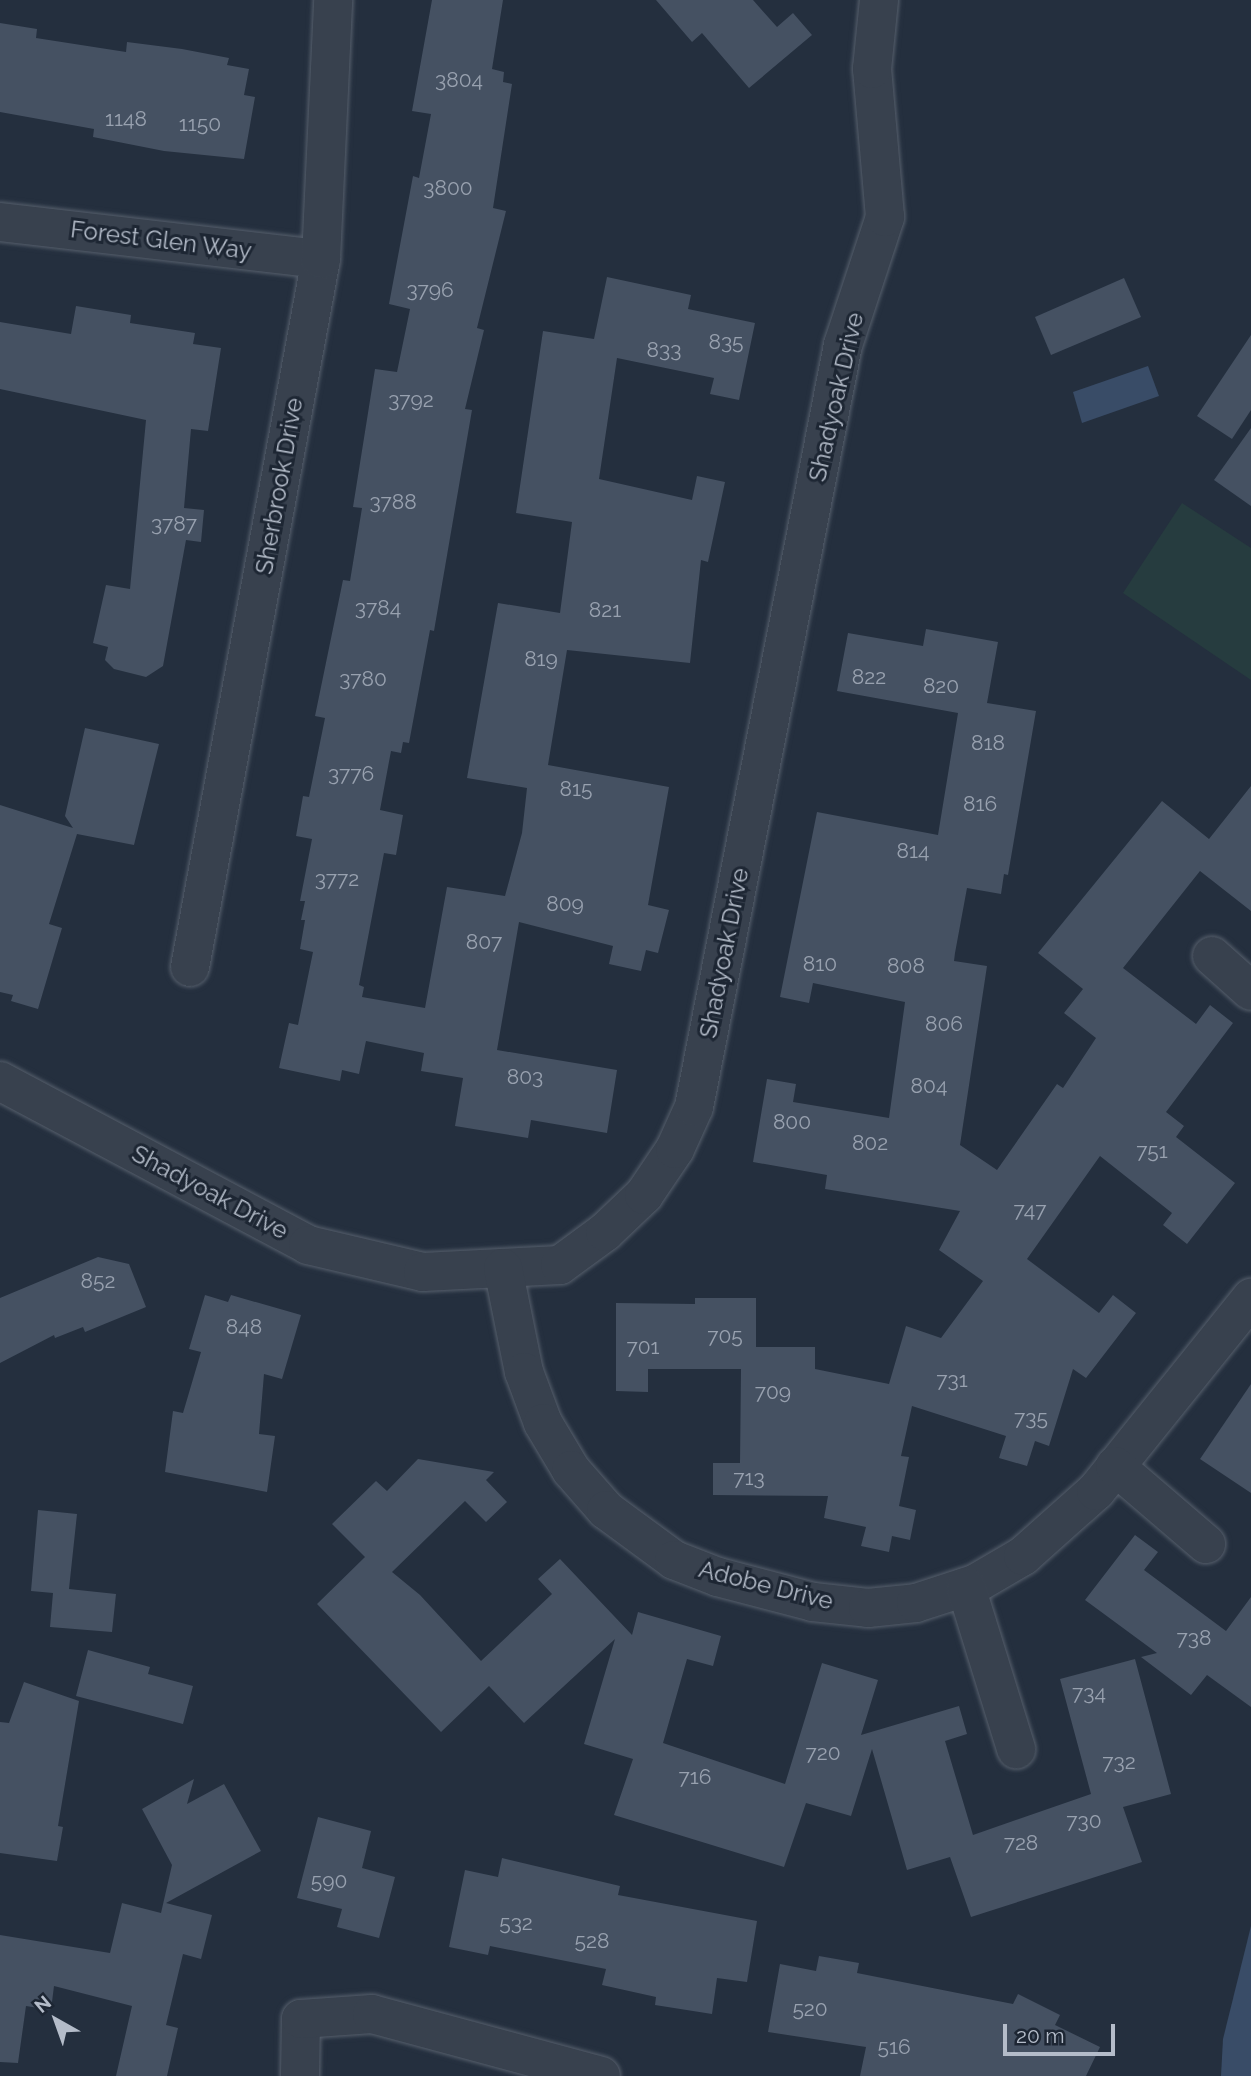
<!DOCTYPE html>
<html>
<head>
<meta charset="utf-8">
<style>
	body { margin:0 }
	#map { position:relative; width:1251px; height:2076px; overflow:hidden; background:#242f3e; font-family:Raleway,sans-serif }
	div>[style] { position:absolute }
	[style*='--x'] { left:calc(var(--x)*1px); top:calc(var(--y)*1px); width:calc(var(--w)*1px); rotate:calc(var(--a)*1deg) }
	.green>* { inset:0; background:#263c3f }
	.water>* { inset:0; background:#394c67 }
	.building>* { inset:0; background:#455162 }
	.roads { filter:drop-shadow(0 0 2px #565f6c) drop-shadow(0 0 2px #565f6c) }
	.minor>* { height:38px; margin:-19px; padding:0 19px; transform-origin:19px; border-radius:19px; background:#38414e }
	span { translate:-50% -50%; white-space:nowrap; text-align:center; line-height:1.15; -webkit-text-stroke:6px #1d2633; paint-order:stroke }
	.number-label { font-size:21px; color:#98a1af }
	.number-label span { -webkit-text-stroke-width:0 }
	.street-label { font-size:24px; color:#b4bcc9 }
	.north { position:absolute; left:21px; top:1985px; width:70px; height:70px; -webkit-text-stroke:5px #1d2633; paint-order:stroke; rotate:320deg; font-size:19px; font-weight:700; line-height:28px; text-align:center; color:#b4bcc9 }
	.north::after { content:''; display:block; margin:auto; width:24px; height:32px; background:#b4bcc9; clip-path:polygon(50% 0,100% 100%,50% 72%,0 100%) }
	.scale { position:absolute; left:1003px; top:2024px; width:112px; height:32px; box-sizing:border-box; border:4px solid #b4bcc9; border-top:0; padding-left:9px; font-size:21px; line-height:24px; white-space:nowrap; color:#b4bcc9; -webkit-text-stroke:5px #1d2633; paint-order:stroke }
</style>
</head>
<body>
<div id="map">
	<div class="green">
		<div style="clip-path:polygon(1182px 503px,1251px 548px,1251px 680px,1123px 593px)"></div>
	</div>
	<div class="water">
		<div style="clip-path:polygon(1148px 366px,1159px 396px,1082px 423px,1073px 392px)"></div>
		<div style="clip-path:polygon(1251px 1926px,1251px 2076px,1221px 2076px,1223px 2039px)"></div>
	</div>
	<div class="building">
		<div style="clip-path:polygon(432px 0,503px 0,492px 69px,504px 72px,503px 82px,512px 84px,493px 208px,506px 211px,477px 328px,484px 330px,465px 409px,472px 410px,434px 631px,430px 630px,409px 743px,403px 742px,401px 753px,391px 751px,380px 810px,403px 815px,396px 855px,384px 853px,359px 985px,364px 987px,362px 997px,425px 1008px,447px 887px,505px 896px,522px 833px,527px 788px,467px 778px,498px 603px,560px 613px,572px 522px,516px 513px,543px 331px,594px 339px,607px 277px,691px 295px,688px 309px,755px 323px,739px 400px,710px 394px,714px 378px,617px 358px,599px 479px,692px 500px,697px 476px,725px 482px,708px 562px,701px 560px,690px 663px,567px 650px,548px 765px,669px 787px,648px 905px,669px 910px,658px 953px,646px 950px,641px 971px,609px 964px,613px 946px,519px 922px,497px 1050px,617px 1070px,607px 1133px,531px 1120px,528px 1138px,455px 1126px,463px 1078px,421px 1071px,424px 1053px,366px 1041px,359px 1074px,342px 1070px,340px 1081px,279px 1068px,289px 1023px,298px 1025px,313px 952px,300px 949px,305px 920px,301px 920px,305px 901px,300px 901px,312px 839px,296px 836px,303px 796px,309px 797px,325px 718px,315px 716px,343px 580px,350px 581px,362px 508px,353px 507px,375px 369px,397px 372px,410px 309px,389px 304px,413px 176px,419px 178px,431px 114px,412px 111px)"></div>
		<div style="clip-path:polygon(656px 0,753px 0,777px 27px,793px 13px,812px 35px,749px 88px,702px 33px,692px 42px)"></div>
		<div style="clip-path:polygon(0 23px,37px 29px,36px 38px,126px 52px,127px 42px,182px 49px,229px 58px,227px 65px,249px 69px,244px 95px,255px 97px,244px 159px,164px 151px,93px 137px,94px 129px,0 112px)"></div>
		<div style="clip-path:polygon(1124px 278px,1141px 317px,1051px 355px,1035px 317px)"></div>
		<div style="clip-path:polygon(76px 306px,131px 315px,130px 323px,195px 333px,193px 344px,221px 348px,208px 431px,191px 429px,184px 508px,204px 510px,201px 542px,186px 540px,163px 666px,146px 677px,114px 669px,105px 660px,108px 647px,93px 643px,106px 585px,130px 589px,146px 420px,0 389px,0 322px,71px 334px)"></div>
		<div style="clip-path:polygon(1251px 335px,1251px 410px,1232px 439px,1197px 416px)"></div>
		<div style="clip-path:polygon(1251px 428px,1251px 506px,1214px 480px)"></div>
		<div style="clip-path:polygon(926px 629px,998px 642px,987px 703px,1036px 711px,1008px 875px,1004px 874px,1001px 894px,967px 888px,955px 953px,954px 961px,987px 966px,960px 1145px,997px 1170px,1057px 1084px,1063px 1088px,1096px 1038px,1064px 1013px,1083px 989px,1038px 953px,1162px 801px,1209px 839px,1251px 786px,1251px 911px,1200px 871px,1123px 968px,1196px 1024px,1210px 1005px,1233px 1023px,1166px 1112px,1184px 1126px,1176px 1137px,1235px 1183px,1187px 1244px,1163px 1225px,1172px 1213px,1100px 1156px,1027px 1259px,1099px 1313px,1113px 1295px,1136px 1313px,1086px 1378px,1073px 1369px,1049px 1446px,1035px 1441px,1027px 1466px,999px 1458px,1006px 1436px,912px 1406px,901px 1456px,909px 1457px,899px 1506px,916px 1510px,910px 1540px,892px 1536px,889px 1552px,861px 1546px,866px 1527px,824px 1518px,828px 1496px,713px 1495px,713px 1463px,740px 1463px,741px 1369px,648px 1369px,648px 1392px,616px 1391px,616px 1303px,695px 1304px,695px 1298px,756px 1298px,756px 1347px,815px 1347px,815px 1369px,889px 1384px,906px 1326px,941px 1338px,983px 1281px,939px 1250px,960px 1211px,825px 1189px,827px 1175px,753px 1162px,767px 1079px,796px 1084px,793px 1102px,889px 1118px,905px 1002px,813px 983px,809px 1003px,780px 997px,817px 812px,938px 835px,958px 713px,837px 691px,848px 633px,923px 646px)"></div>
		<div style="clip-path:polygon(85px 728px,159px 744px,134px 845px,77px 834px,49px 924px,62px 928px,38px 1009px,11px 1001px,13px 995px,0 992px,0 805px,73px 828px,65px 816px)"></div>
		<div style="clip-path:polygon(98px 1257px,129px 1264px,146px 1307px,85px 1332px,83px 1327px,55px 1338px,54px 1335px,0 1363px,0 1298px)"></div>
		<div style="clip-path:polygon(205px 1295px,228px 1302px,231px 1295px,301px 1315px,282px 1379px,264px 1374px,259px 1434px,275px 1436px,267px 1492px,165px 1472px,173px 1411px,183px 1413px,201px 1352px,189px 1349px)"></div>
		<div style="clip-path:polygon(1251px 1384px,1251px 1493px,1200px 1459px)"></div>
		<div style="clip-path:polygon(418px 1459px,494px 1472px,486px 1480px,507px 1502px,486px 1522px,465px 1501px,392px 1572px,420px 1595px,481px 1661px,552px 1594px,538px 1579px,560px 1559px,632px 1635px,638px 1612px,721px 1636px,713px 1666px,687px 1659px,663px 1743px,785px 1784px,822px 1663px,878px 1680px,861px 1735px,959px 1706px,967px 1734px,945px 1741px,973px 1835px,1091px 1794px,1060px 1679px,1135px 1659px,1171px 1794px,1123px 1807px,1142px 1862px,971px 1917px,950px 1857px,907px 1870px,872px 1749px,851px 1816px,806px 1803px,784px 1867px,614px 1815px,633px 1759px,584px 1744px,615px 1639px,524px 1723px,489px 1686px,441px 1732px,317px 1604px,365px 1557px,332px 1524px,376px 1481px,387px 1491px)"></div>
		<div style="clip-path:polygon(38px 1510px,77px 1514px,69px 1589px,116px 1594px,112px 1632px,50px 1627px,53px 1593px,31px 1591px)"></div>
		<div style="clip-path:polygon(1135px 1535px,1158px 1552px,1144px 1570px,1226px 1631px,1251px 1597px,1251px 1707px,1207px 1675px,1191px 1695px,1141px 1657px,1157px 1653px,1085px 1600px)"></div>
		<div style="clip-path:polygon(88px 1650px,150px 1667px,148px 1674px,193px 1686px,183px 1724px,76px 1696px)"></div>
		<div style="clip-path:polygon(24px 1682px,79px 1701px,58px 1826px,63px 1827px,57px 1861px,0 1853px,0 1722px,9px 1723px)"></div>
		<div style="clip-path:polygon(194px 1779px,187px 1804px,224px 1784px,261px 1851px,166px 1903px,212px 1915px,201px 1959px,183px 1954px,166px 2025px,178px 2028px,167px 2076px,116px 2076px,132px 2006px,54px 1986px,51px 2010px,26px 2006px,18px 2063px,0 2062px,0 1935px,110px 1953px,122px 1903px,161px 1913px,172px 1865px,142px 1809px)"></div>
		<div style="clip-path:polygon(318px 1817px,371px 1831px,362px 1868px,395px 1877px,379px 1938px,337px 1927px,342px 1909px,297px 1898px)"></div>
		<div style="clip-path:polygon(502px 1858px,620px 1886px,618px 1895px,757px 1921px,747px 1982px,717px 1978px,712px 2014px,655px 2005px,656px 1997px,602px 1985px,606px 1969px,490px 1946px,488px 1955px,449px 1947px,465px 1870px,498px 1877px)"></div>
		<div style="clip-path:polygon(819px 1956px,859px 1963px,857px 1973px,1013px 2004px,1018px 1994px,1060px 2015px,1055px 2025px,1100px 2047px,1086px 2076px,860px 2076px,866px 2047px,768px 2032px,780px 1964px,816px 1971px)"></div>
	</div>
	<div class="roads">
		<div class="minor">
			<div style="--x:0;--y:222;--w:323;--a:6.6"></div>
			<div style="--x:1212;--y:956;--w:52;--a:41.9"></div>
			<div style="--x:190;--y:967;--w:720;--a:-79.52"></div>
			<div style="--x:321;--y:259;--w:259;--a:-87.3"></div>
			<div style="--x:0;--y:1081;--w:349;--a:28"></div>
			<div style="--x:308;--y:1245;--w:118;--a:13.2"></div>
			<div style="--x:423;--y:1272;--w:137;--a:-2.9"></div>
			<div style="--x:560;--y:1265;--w:56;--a:-36.3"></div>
			<div style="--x:605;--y:1232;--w:54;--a:-43.5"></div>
			<div style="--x:644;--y:1195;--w:55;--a:-56"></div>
			<div style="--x:675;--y:1149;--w:46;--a:-65.7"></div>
			<div style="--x:694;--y:1107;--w:776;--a:-78.94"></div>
			<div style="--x:843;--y:345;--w:135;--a:-71.8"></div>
			<div style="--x:885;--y:217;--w:149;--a:-95"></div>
			<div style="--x:872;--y:69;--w:69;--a:-84.2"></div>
			<div style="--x:503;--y:1268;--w:106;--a:78.6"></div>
			<div style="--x:524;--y:1372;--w:54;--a:69.6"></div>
			<div style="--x:543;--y:1423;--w:55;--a:59.2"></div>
			<div style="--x:571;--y:1470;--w:53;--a:48.8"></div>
			<div style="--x:606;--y:1510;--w:84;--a:36.3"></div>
			<div style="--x:674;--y:1560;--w:47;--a:21.1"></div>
			<div style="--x:718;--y:1577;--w:98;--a:14.7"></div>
			<div style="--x:813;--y:1602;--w:55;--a:6.2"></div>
			<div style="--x:868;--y:1608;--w:48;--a:-5.9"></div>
			<div style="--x:916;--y:1603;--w:62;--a:-17.9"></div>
			<div style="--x:975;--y:1584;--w:56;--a:-30.3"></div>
			<div style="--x:1023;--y:1556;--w:98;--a:-41.7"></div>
			<div style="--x:1096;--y:1491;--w:248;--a:-51.2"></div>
			<div style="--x:1115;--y:1466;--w:120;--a:40.6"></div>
			<div style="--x:966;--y:1587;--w:170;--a:72.8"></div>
			<div style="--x:300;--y:2076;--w:57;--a:-89"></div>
			<div style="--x:301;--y:2019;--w:71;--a:-4"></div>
			<div style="--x:372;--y:2014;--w:237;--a:15.1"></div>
		</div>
	</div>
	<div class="number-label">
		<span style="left:459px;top:80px">3804</span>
		<span style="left:126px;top:119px">1148</span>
		<span style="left:200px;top:124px">1150</span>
		<span style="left:448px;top:188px">3800</span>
		<span style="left:430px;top:290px">3796</span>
		<span style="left:726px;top:342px">835</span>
		<span style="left:664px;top:350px">833</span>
		<span style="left:411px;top:400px">3792</span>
		<span style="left:393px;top:502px">3788</span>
		<span style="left:174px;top:524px">3787</span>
		<span style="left:378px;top:608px">3784</span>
		<span style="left:605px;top:610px">821</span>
		<span style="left:541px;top:659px">819</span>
		<span style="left:869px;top:677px">822</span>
		<span style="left:363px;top:679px">3780</span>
		<span style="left:941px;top:686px">820</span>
		<span style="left:988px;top:743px">818</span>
		<span style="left:351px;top:774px">3776</span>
		<span style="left:576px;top:789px">815</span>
		<span style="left:980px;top:804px">816</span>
		<span style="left:913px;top:851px">814</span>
		<span style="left:337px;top:879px">3772</span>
		<span style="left:565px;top:904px">809</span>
		<span style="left:484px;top:942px">807</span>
		<span style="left:820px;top:964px">810</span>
		<span style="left:906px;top:966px">808</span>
		<span style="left:944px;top:1024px">806</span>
		<span style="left:525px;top:1077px">803</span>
		<span style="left:929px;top:1086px">804</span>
		<span style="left:792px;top:1122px">800</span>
		<span style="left:870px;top:1143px">802</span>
		<span style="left:1152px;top:1151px">751</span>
		<span style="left:1030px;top:1210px">747</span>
		<span style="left:98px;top:1281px">852</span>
		<span style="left:244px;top:1327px">848</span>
		<span style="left:725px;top:1336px">705</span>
		<span style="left:643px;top:1347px">701</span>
		<span style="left:952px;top:1380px">731</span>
		<span style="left:773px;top:1392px">709</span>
		<span style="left:1031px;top:1418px">735</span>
		<span style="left:749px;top:1478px">713</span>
		<span style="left:1194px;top:1638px">738</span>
		<span style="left:1089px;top:1693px">734</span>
		<span style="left:823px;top:1753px">720</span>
		<span style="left:1119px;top:1762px">732</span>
		<span style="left:695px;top:1777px">716</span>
		<span style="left:1084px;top:1821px">730</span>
		<span style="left:1021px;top:1843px">728</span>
		<span style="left:329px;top:1881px">590</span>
		<span style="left:516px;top:1923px">532</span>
		<span style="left:592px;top:1941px">528</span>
		<span style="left:810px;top:2009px">520</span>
		<span style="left:894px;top:2047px">516</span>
	</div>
	<div class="street-label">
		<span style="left:161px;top:240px;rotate:7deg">Forest Glen Way</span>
		<span style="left:836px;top:397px;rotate:-77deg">Shadyoak Drive</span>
		<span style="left:279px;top:486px;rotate:-80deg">Sherbrook Drive</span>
		<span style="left:724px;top:953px;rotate:-79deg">Shadyoak Drive</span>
		<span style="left:210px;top:1192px;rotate:28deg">Shadyoak Drive</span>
		<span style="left:766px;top:1585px;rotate:14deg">Adobe Drive</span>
	</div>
	<div class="north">N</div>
	<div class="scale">20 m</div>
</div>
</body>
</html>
